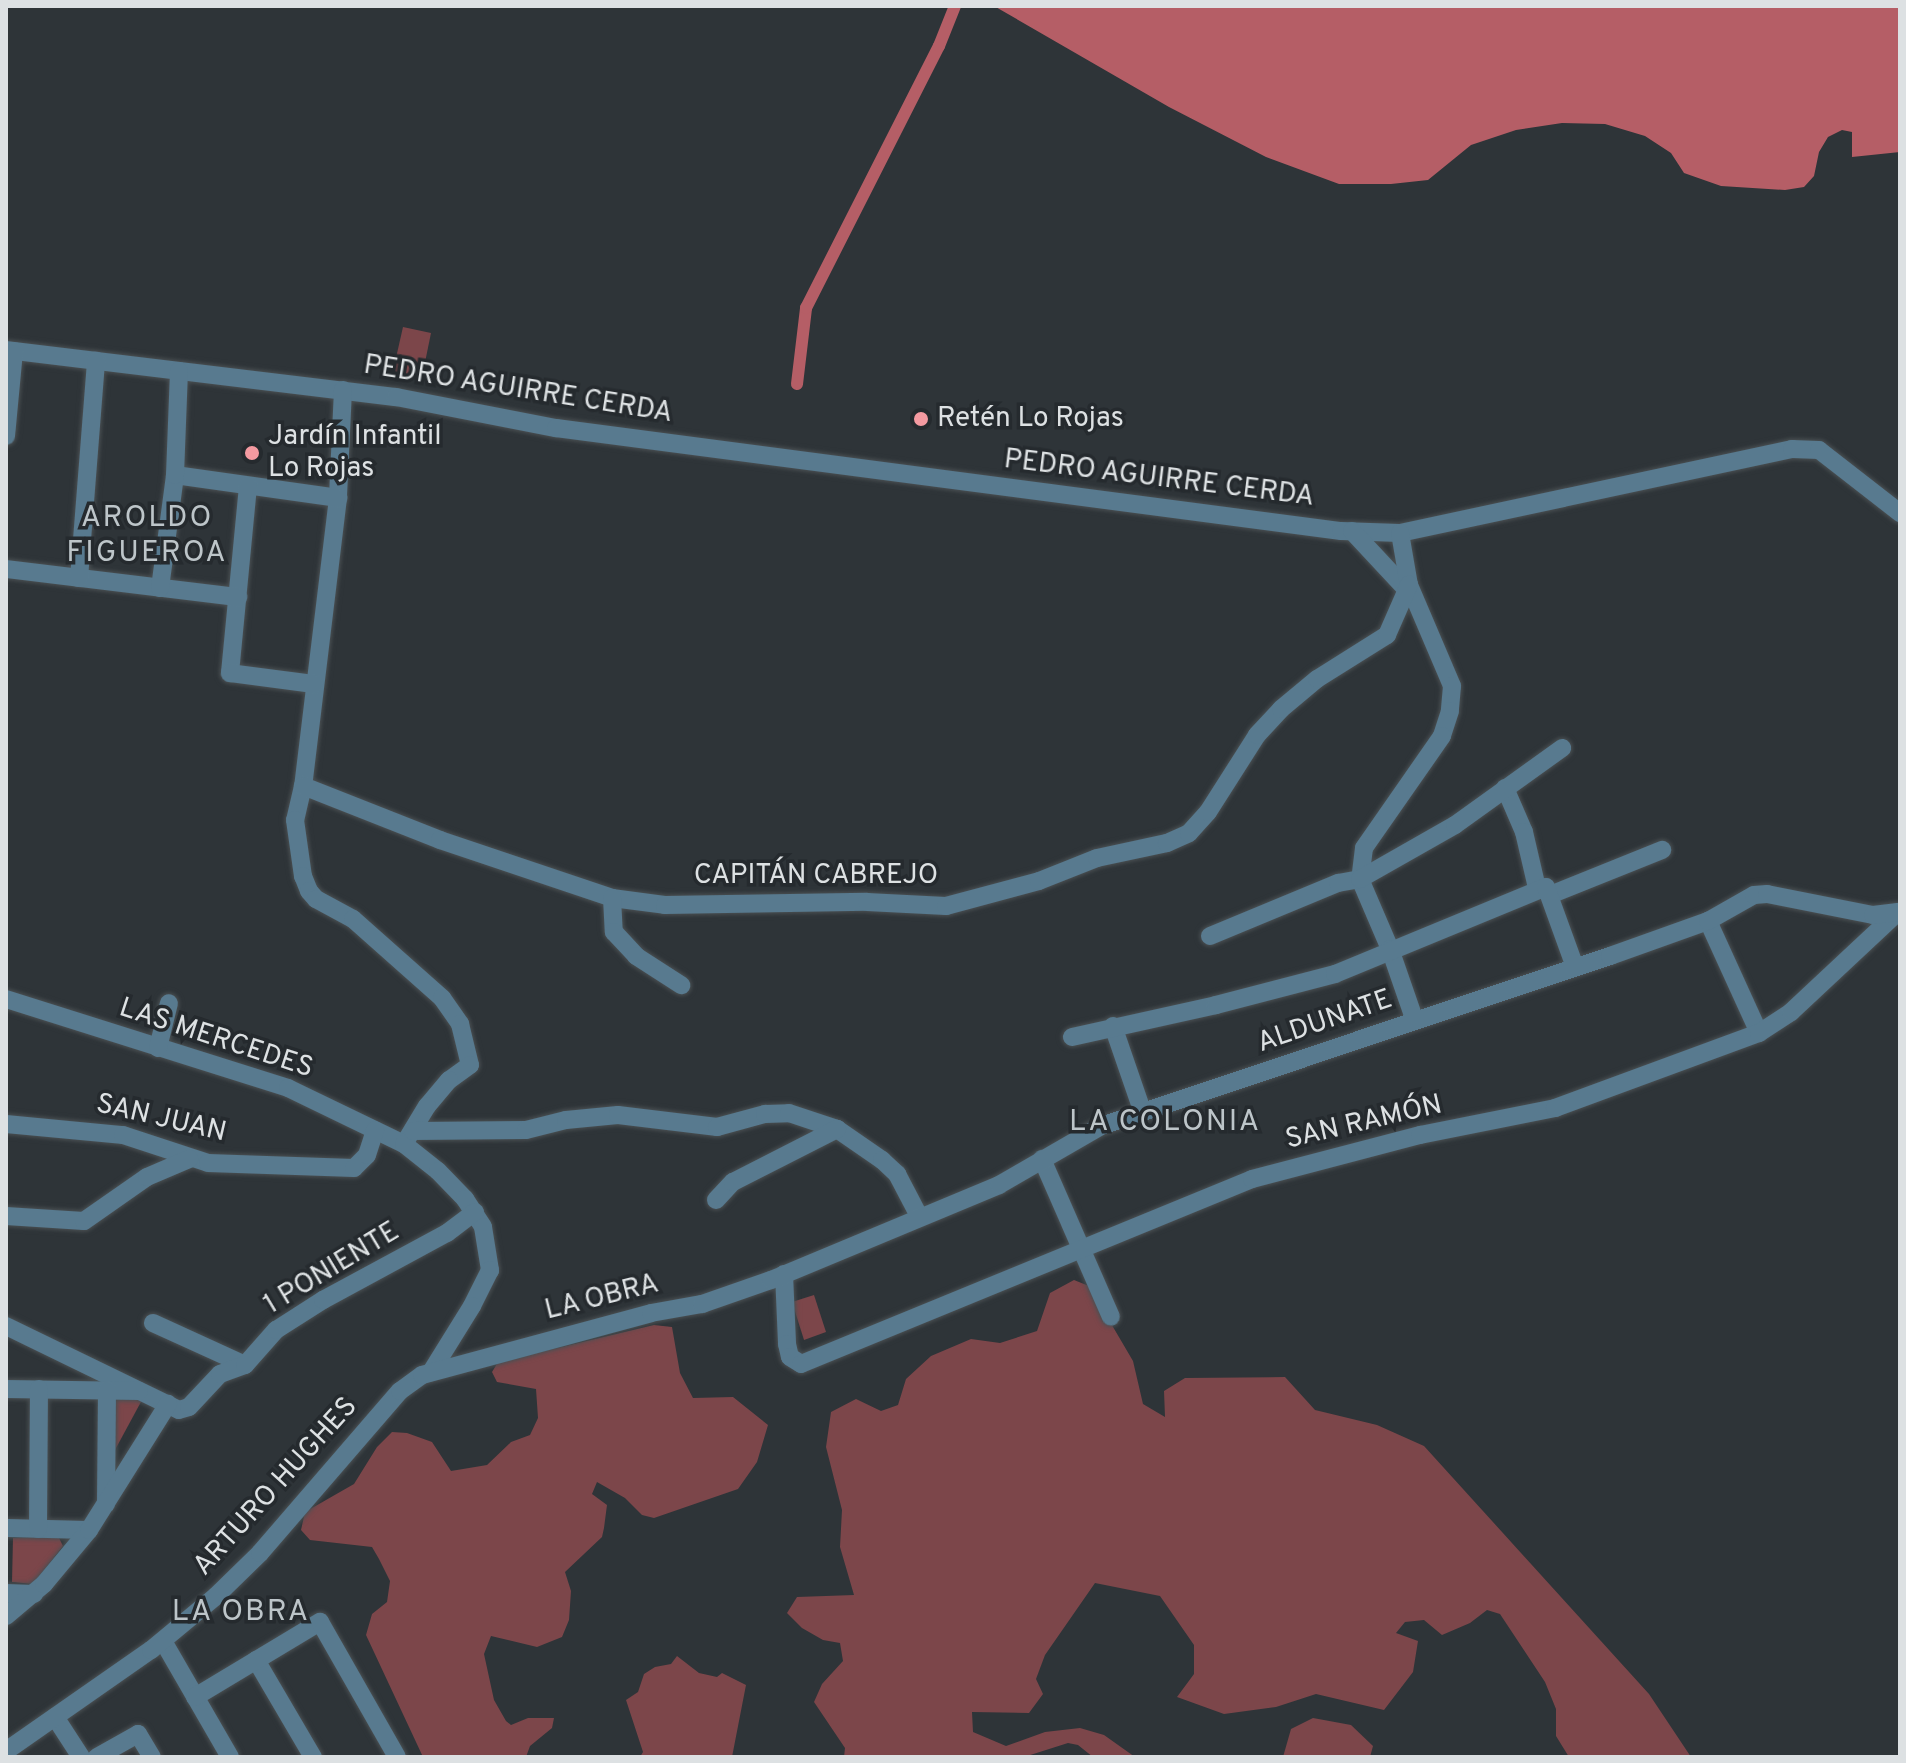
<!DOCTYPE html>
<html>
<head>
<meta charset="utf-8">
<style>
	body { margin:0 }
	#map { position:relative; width:1906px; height:1763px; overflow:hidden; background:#2e3438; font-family:Overpass,sans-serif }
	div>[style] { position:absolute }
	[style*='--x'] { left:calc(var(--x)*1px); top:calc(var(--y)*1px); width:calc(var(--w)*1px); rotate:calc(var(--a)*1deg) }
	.green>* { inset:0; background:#7c464a }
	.water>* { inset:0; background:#b55e66 }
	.canal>* { height:12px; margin:-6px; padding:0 6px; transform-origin:6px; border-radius:6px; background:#b55e66 }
	.roads { filter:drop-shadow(0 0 2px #4a5053) drop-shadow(0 0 2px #4a5053) }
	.minor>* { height:18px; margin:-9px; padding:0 9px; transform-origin:9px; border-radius:9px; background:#587a8f }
	.dots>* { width:22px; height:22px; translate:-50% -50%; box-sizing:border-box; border:4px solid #252a2e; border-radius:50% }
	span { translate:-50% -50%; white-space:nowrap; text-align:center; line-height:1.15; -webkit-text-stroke:7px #252a2e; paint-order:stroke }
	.street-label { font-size:28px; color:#dde1e3 }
	.poi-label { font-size:28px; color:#dde1e3 }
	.left { translate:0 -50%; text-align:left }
	.neighbourhood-label { font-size:30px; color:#bdc5c9; letter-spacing:2px }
	.frame { position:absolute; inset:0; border:8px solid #dde1e3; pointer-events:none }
</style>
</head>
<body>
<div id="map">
	<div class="green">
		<div style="clip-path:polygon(403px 327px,431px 333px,422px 377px,393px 371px)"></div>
		<div style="clip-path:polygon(1074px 1280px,1089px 1286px,1133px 1361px,1143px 1404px,1165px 1417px,1164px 1391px,1185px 1378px,1285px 1377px,1315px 1410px,1377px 1425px,1424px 1446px,1649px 1694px,1691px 1757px,1569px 1757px,1556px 1736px,1556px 1709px,1545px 1682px,1500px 1614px,1487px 1610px,1470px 1623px,1442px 1635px,1424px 1620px,1405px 1622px,1396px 1633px,1418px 1641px,1413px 1672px,1384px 1710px,1316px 1694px,1276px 1707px,1224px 1714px,1177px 1697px,1194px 1674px,1194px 1645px,1160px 1596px,1095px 1583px,1045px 1655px,1036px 1679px,1043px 1694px,1029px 1713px,972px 1712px,973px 1732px,1006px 1746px,1045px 1732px,1080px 1728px,1104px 1735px,1135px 1757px,1093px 1757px,1078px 1745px,1068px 1743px,1024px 1757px,844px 1757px,845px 1748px,814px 1702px,822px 1684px,843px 1661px,840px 1643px,823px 1640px,802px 1628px,787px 1613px,797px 1597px,854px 1595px,840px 1547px,842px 1510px,826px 1447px,831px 1412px,856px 1399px,881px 1411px,898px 1405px,906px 1379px,931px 1356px,971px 1339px,1000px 1343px,1037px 1331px,1050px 1293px)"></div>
		<div style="clip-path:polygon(814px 1295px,826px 1332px,804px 1340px,792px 1302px)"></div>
		<div style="clip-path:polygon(654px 1325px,672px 1327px,680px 1373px,693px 1398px,733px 1397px,768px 1425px,757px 1462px,738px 1489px,654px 1518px,642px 1515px,625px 1498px,597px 1482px,592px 1494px,607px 1505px,604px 1528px,602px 1537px,565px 1572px,571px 1591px,569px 1620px,562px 1637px,537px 1647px,491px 1636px,484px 1654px,494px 1700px,506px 1721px,511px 1725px,528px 1718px,554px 1718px,552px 1728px,530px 1746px,526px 1757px,423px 1757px,366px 1635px,372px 1614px,387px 1602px,390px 1581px,379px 1559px,372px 1547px,310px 1540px,301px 1530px,305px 1512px,354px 1484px,377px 1447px,392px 1432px,407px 1433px,432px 1442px,451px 1471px,487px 1465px,511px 1442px,530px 1435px,538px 1418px,536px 1389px,497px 1382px,492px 1372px,498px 1362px)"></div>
		<div style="clip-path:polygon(112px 1393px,142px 1400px,109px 1461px)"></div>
		<div style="clip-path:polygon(58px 1536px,63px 1546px,33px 1584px,12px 1582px,13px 1538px)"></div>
		<div style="clip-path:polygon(677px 1656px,699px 1673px,717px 1677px,722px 1673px,746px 1685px,732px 1757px,640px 1757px,643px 1752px,626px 1700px,638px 1692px,644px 1674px,655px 1667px,671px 1664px)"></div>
		<div style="clip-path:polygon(1313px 1718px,1351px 1725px,1373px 1746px,1370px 1757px,1283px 1757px,1291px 1729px)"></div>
	</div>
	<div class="water">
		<div style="clip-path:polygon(994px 6px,1900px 6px,1900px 152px,1852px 157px,1852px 132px,1842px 130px,1828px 137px,1819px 152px,1814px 176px,1804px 187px,1785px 190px,1721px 186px,1684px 173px,1671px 153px,1645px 136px,1605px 124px,1562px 123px,1516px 130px,1471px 145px,1428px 180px,1391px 184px,1339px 184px,1266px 157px,1169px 107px)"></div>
	</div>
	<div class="canal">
		<div style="--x:797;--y:384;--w:77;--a:-83.2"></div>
		<div style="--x:806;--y:308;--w:294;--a:-63.1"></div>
		<div style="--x:939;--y:46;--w:43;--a:-68.2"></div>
	</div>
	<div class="roads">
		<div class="minor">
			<div style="--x:6;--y:350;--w:393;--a:6.9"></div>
			<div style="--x:396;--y:397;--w:163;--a:11"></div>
			<div style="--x:556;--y:428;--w:792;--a:7.48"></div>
			<div style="--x:1341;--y:531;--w:59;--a:1.9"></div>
			<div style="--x:1400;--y:533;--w:401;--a:-12.1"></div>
			<div style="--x:1792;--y:449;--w:27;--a:2"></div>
			<div style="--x:1819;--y:450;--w:103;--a:37.9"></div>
			<div style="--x:343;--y:390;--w:108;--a:92.7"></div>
			<div style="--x:338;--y:498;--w:290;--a:96.9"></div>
			<div style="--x:303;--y:786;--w:35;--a:103"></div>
			<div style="--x:295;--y:820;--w:57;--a:81.9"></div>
			<div style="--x:303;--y:876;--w:16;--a:68"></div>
			<div style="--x:309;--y:891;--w:11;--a:49"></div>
			<div style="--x:316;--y:899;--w:42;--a:28.4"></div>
			<div style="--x:353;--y:919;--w:119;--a:41.6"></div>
			<div style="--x:442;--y:998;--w:32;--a:55"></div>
			<div style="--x:460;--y:1024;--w:42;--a:76.3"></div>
			<div style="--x:470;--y:1065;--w:26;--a:144"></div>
			<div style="--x:449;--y:1080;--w:34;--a:130"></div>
			<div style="--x:427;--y:1106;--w:44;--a:121.2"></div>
			<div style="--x:6;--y:436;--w:85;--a:-84.6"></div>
			<div style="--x:175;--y:475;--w:165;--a:8"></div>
			<div style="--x:248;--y:486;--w:188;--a:95.5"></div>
			<div style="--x:230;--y:673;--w:85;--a:7.5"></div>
			<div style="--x:1352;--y:531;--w:81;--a:47"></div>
			<div style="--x:1400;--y:533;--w:53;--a:80.2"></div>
			<div style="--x:1409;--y:585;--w:110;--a:66.9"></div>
			<div style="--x:1452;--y:686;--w:25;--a:95"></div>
			<div style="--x:1450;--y:711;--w:26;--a:108"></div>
			<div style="--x:1442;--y:736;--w:136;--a:124.9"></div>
			<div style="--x:1364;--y:848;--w:31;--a:97"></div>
			<div style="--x:1360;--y:879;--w:76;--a:66.8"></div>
			<div style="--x:1390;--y:949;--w:76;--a:70.9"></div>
			<div style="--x:6;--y:569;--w:234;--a:6.9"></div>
			<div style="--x:79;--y:578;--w:218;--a:-85.5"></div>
			<div style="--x:160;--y:588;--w:114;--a:-82.4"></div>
			<div style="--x:175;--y:475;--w:104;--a:-87.8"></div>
			<div style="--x:303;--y:786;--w:147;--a:21.5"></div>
			<div style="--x:440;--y:840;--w:182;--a:18.6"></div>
			<div style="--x:612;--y:898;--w:53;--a:7.5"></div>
			<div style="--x:665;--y:905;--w:202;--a:-0.9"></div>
			<div style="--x:867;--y:902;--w:79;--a:2.9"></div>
			<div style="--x:946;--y:906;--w:96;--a:-15"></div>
			<div style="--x:1039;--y:881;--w:62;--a:-21.6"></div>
			<div style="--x:1097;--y:858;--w:72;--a:-12.1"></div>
			<div style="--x:1167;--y:843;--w:24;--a:-24"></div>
			<div style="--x:1189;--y:833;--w:28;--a:-48"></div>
			<div style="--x:1208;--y:812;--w:91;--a:-57.5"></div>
			<div style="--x:1257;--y:735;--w:35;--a:-47"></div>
			<div style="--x:1281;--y:709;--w:47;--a:-39.8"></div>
			<div style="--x:1317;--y:679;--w:83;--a:-32.2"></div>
			<div style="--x:1387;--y:635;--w:55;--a:-66.3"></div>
			<div style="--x:1505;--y:788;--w:48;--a:66.6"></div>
			<div style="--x:1524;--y:832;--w:57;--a:76.9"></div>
			<div style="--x:1550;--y:895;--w:121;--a:-21.9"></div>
			<div style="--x:612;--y:898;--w:34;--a:87"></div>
			<div style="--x:614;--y:932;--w:33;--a:47"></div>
			<div style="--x:636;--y:956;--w:54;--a:32.8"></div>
			<div style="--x:1708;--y:921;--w:123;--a:65.5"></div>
			<div style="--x:1210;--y:936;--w:139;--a:-22.5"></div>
			<div style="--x:1338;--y:883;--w:22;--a:-10"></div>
			<div style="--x:1360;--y:879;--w:109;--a:-29.6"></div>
			<div style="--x:1455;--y:825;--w:132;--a:-35.7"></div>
			<div style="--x:6;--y:999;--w:296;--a:17.5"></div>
			<div style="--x:288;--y:1088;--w:129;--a:25.8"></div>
			<div style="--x:404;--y:1144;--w:43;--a:38.5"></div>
			<div style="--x:438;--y:1171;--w:39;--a:46"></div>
			<div style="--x:465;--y:1199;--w:33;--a:57"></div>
			<div style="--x:483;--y:1227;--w:44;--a:80.8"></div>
			<div style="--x:490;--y:1270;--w:40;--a:116.6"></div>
			<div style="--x:472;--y:1306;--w:78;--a:121.8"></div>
			<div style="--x:1113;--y:1026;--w:89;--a:71"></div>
			<div style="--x:1072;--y:1037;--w:148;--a:-12.5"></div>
			<div style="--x:1216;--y:1005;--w:123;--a:-14.6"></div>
			<div style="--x:1335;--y:974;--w:228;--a:-22.4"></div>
			<div style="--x:1546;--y:887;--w:85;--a:70.1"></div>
			<div style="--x:158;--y:1048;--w:46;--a:-76.3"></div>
			<div style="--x:6;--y:1124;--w:118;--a:5.4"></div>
			<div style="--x:123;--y:1135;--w:89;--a:18.2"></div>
			<div style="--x:208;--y:1163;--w:146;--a:2"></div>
			<div style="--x:354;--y:1168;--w:18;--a:-45"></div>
			<div style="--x:367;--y:1155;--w:26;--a:-72"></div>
			<div style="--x:413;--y:1131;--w:113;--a:-0.5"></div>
			<div style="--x:526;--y:1130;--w:41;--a:-14"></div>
			<div style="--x:566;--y:1120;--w:52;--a:-5.5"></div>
			<div style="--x:618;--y:1115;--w:100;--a:6.9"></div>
			<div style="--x:717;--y:1127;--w:50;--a:-15.2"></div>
			<div style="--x:765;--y:1114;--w:24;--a:-2"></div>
			<div style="--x:789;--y:1113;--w:51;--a:18.4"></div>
			<div style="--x:837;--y:1129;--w:55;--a:34.6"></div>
			<div style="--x:882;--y:1160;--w:21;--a:43"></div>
			<div style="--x:897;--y:1174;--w:47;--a:62.4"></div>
			<div style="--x:1042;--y:1159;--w:172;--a:66.4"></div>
			<div style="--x:716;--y:1200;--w:25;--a:-47"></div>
			<div style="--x:733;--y:1182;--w:117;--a:-27"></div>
			<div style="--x:6;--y:1216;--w:78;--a:3.7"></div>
			<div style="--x:84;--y:1221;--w:77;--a:-34.9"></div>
			<div style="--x:147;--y:1177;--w:46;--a:-23.2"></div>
			<div style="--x:784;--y:1274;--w:70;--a:87.5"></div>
			<div style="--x:787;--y:1344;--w:13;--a:77"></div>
			<div style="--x:790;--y:1357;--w:13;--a:32"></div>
			<div style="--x:801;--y:1364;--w:487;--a:-22.3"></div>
			<div style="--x:1252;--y:1179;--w:174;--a:-14.7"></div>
			<div style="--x:1420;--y:1135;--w:138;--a:-11.3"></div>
			<div style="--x:1555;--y:1108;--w:217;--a:-20.2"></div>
			<div style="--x:1759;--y:1033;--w:38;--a:-33"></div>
			<div style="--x:1791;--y:1012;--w:146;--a:-43.1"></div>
			<div style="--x:153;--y:1323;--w:101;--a:24.5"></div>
			<div style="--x:6;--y:1326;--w:192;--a:25.9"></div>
			<div style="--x:179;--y:1410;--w:10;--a:-17"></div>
			<div style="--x:189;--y:1407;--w:45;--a:-46.8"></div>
			<div style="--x:220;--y:1374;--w:27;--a:-20"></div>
			<div style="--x:245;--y:1365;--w:47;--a:-48.5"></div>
			<div style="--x:276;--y:1330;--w:56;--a:-32.6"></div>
			<div style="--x:323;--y:1300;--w:141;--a:-28.4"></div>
			<div style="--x:447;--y:1233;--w:35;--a:-37"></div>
			<div style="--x:6;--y:1389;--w:133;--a:0.9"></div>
			<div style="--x:106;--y:1504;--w:114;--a:-89.5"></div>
			<div style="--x:6;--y:1528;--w:83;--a:1.4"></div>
			<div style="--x:38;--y:1529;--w:140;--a:-89.6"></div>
			<div style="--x:6;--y:1593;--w:28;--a:2"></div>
			<div style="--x:6;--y:1616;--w:50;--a:-40.1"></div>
			<div style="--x:44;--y:1584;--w:70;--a:-50.2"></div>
			<div style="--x:89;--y:1530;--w:149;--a:-57.9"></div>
			<div style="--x:163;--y:1641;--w:134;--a:60"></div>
			<div style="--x:256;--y:1660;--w:113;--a:59.6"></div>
			<div style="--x:195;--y:1697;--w:146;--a:-31"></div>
			<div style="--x:320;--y:1622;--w:155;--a:60.3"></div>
			<div style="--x:55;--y:1717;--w:48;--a:57"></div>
			<div style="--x:6;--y:1751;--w:177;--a:-34.9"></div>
			<div style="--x:151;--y:1650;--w:85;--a:-39.7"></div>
			<div style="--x:216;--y:1596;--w:62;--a:-44.3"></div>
			<div style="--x:260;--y:1553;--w:214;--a:-49.2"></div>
			<div style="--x:400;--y:1391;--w:27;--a:-36"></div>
			<div style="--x:422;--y:1375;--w:237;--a:-15.1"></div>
			<div style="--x:651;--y:1313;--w:52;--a:-10"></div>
			<div style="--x:702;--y:1304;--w:73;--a:-19.2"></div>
			<div style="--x:771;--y:1280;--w:247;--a:-22.6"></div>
			<div style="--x:999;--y:1185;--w:118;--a:-30"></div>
			<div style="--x:1101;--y:1126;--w:537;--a:-18.47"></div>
			<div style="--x:1610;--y:956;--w:104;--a:-19.7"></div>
			<div style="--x:1708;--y:921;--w:53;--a:-29.5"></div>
			<div style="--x:1754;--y:895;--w:13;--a:-4"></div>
			<div style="--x:1767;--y:894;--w:108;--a:11.2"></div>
			<div style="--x:1873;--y:915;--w:25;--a:-7"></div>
			<div style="--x:97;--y:1757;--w:47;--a:-29.3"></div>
			<div style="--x:138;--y:1734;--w:27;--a:59"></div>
		</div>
	</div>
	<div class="dots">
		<div style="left:921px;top:419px;background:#f49aa1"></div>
		<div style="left:252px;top:453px;background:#f49aa1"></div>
	</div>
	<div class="street-label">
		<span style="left:518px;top:390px;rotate:9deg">PEDRO AGUIRRE CERDA</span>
		<span style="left:1159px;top:479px;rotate:7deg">PEDRO AGUIRRE CERDA</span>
		<span style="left:816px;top:876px">CAPITÁN CABREJO</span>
		<span style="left:1325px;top:1022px;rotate:-19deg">ALDUNATE</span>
		<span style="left:216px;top:1039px;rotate:18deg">LAS MERCEDES</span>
		<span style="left:161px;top:1119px;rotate:13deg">SAN JUAN</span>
		<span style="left:1364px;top:1123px;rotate:-13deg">SAN RAMÓN</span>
		<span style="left:332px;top:1269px;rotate:-31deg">1 PONIENTE</span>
		<span style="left:602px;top:1298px;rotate:-14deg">LA OBRA</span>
		<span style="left:276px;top:1487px;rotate:-48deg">ARTURO HUGHES</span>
	</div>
	<div class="poi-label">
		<span class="left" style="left:937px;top:419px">Retén Lo Rojas</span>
		<span class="left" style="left:268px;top:453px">Jardín Infantil<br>Lo Rojas</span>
	</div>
	<div class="neighbourhood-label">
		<span style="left:147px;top:536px">AROLDO<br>FIGUEROA</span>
		<span style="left:1165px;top:1123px">LA COLONIA</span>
		<span style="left:241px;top:1613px">LA OBRA</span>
	</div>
	<div class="frame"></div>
</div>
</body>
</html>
